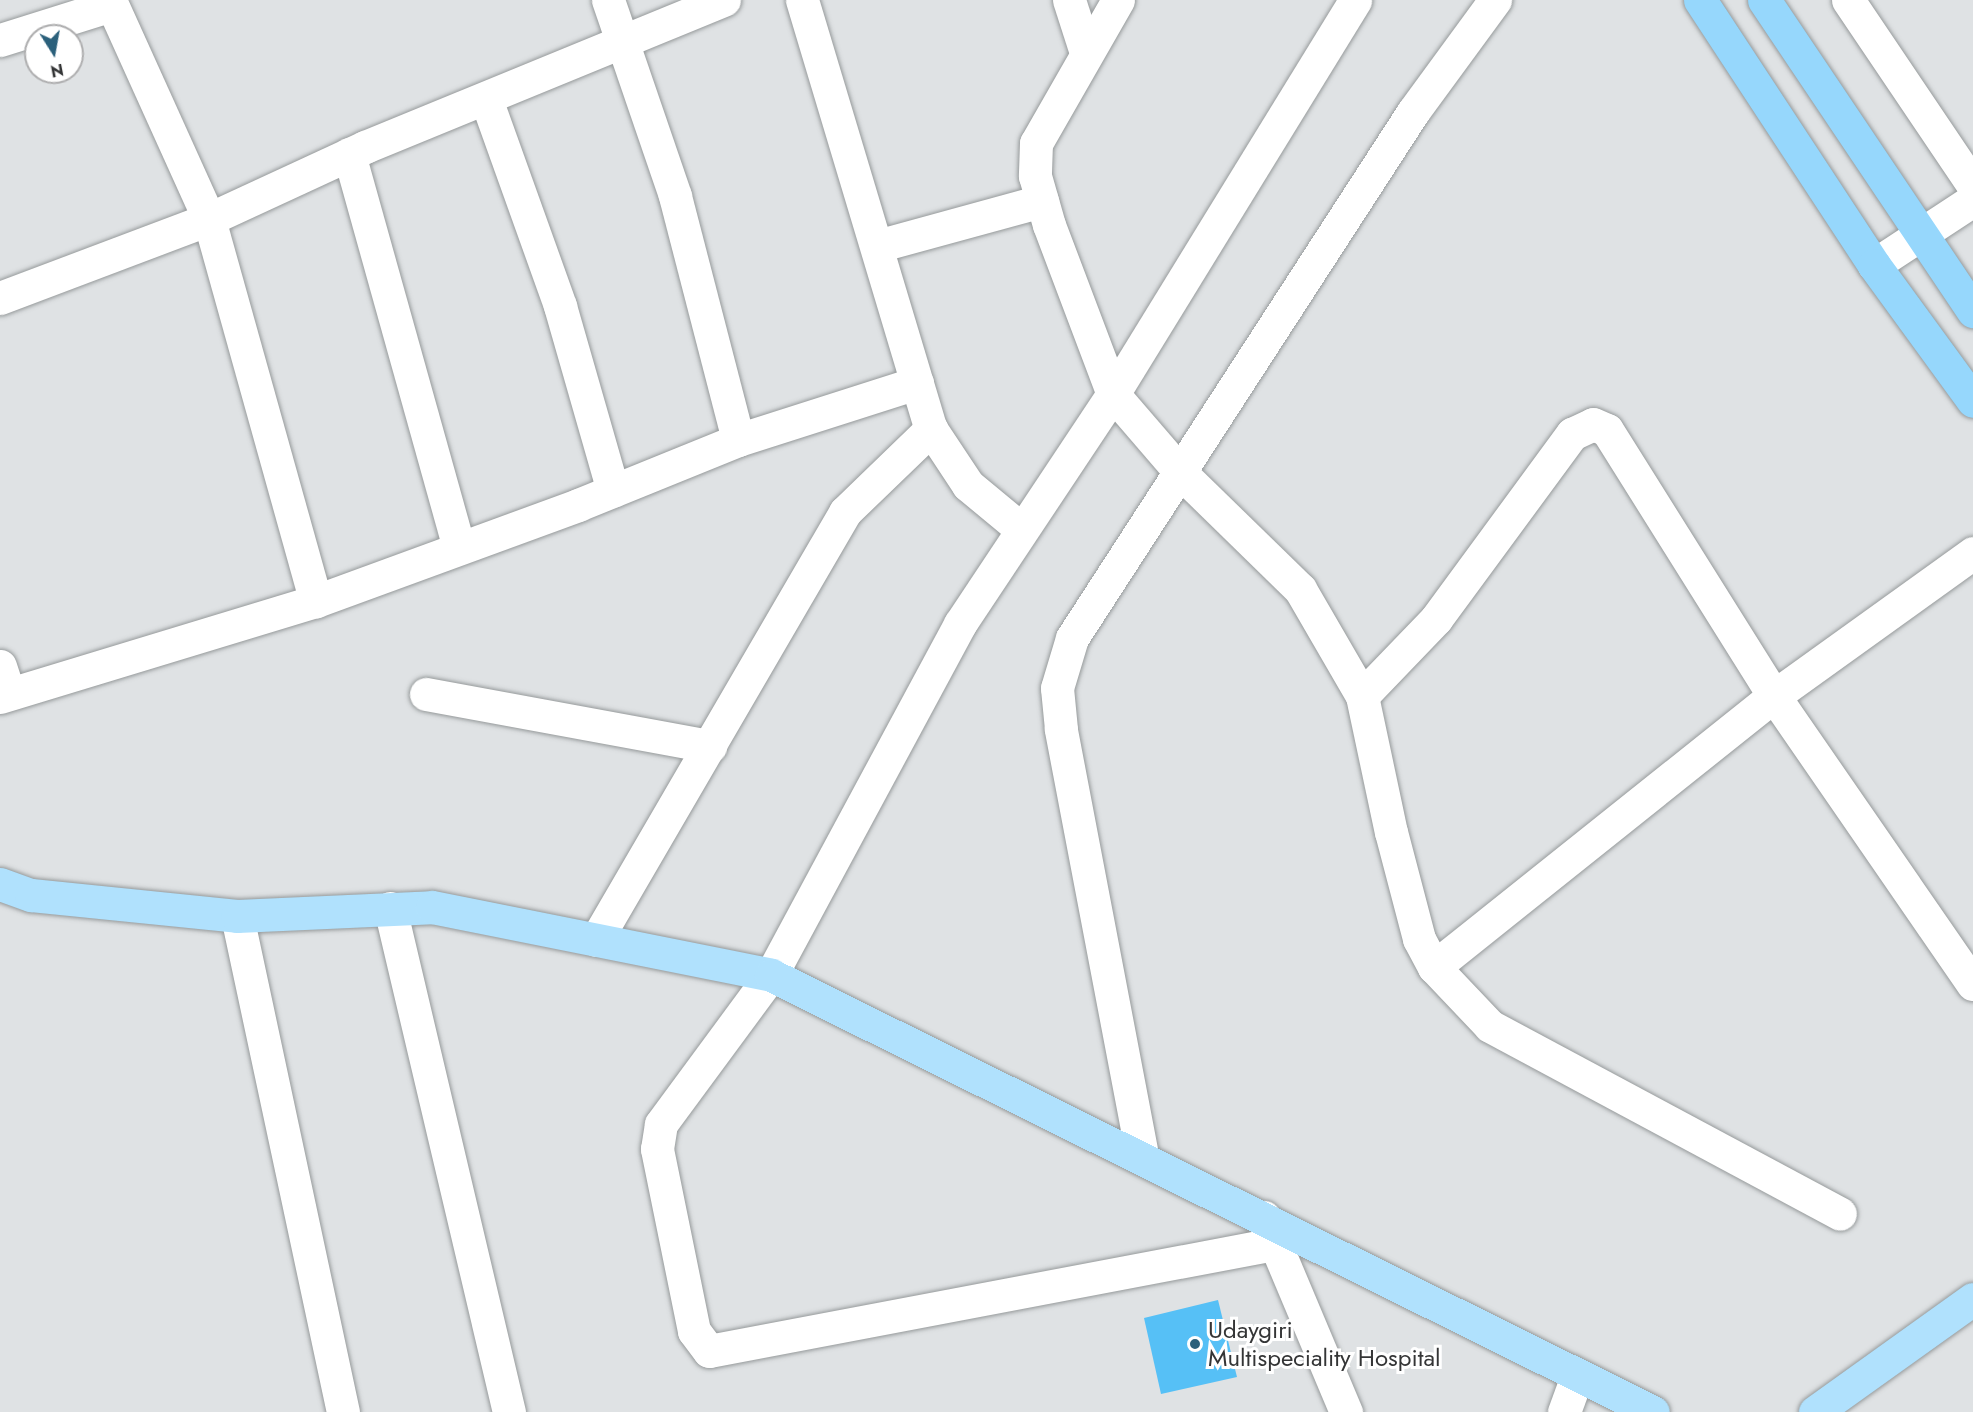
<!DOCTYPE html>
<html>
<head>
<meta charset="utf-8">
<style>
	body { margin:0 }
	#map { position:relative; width:1973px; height:1412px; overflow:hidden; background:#dfe2e4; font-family:Jost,sans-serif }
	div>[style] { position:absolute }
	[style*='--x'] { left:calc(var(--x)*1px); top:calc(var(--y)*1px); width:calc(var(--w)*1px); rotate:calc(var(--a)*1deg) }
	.building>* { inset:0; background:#56c0f6 }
	.roads { filter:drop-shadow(0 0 2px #969a9b) drop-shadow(0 0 2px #969a9b) }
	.minor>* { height:33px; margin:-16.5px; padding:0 16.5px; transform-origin:16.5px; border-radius:16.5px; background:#fff }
	.tertiary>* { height:33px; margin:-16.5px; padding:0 16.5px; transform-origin:16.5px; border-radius:16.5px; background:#fff }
	.primary>* { height:33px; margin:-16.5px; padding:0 16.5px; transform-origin:16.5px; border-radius:16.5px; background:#b0e1fd }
	.trunk>* { height:33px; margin:-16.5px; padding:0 16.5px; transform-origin:16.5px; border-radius:16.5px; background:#96d7fc }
	.dots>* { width:16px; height:16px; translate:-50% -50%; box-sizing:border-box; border:3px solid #fff; border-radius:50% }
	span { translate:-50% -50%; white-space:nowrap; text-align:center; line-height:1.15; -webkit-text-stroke:6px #fff; paint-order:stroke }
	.poi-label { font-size:24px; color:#343536 }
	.left { translate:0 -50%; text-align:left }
	.north { position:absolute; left:24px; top:24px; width:60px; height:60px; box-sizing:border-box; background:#fff; border:2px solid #aeaeaf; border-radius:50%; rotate:169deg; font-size:16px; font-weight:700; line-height:24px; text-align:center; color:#343536 }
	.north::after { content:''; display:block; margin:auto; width:21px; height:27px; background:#2b607b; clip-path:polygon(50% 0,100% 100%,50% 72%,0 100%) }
</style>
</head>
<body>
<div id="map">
	<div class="building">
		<div style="clip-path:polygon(1218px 1300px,1237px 1377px,1161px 1394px,1144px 1318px)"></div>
	</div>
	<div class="roads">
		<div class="minor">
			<div style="--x:110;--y:0;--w:240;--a:65.7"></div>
			<div style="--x:209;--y:219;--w:397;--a:74.4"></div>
			<div style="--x:608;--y:0;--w:207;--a:71.1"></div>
			<div style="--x:675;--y:196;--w:252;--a:75.5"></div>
			<div style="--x:802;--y:0;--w:448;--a:73.3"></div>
			<div style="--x:931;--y:429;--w:67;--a:56.5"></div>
			<div style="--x:968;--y:485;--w:67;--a:39.6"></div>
			<div style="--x:1069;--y:0;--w:56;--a:72.2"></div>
			<div style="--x:1118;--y:0;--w:165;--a:119.8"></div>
			<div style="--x:1036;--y:143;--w:33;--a:92"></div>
			<div style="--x:1035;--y:176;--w:51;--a:74.1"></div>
			<div style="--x:1049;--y:225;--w:181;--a:69.3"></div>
			<div style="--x:1113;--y:394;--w:103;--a:49.3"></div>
			<div style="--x:1180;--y:472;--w:168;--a:44.3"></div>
			<div style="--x:1300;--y:589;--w:124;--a:59.9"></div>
			<div style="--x:1362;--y:696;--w:139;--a:78"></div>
			<div style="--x:1391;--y:832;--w:111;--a:75.3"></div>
			<div style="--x:1419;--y:939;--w:32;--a:62"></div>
			<div style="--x:1434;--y:967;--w:81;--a:46.5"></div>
			<div style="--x:1490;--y:1026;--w:397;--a:28.2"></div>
			<div style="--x:1848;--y:0;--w:223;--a:56"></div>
			<div style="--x:0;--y:40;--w:117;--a:-17.4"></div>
			<div style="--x:486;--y:99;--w:220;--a:70.3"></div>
			<div style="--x:560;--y:306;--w:192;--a:74"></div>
			<div style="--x:349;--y:154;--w:408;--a:74.4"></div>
			<div style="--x:877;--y:246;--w:171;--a:-15.3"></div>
			<div style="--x:1874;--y:265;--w:118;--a:-33.3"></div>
			<div style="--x:0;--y:298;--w:223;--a:-20.7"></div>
			<div style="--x:209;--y:219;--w:172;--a:-24.8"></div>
			<div style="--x:365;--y:147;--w:388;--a:-22.3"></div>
			<div style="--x:0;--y:666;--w:29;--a:72"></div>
			<div style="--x:426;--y:694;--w:289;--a:10.4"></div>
			<div style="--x:1362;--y:696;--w:107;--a:-46.1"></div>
			<div style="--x:1436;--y:619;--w:230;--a:-53.7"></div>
			<div style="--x:1572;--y:434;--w:23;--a:-25"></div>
			<div style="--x:1593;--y:424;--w:15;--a:23"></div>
			<div style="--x:1607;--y:430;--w:314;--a:57.9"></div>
			<div style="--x:1774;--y:696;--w:350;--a:55.4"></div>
			<div style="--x:0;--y:697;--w:330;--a:-16.9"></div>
			<div style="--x:316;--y:601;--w:279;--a:-20.1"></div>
			<div style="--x:578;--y:505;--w:173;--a:-22.1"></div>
			<div style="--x:738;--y:440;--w:188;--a:-17.7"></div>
			<div style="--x:390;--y:908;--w:518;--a:76.72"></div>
			<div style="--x:237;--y:916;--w:507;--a:77.94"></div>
			<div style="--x:596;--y:940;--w:495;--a:-59.8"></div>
			<div style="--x:845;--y:512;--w:120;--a:-44"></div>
			<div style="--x:1434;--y:967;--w:435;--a:-38.6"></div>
			<div style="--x:1774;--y:696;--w:245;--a:-35.7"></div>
			<div style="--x:1142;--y:1155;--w:434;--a:-100.8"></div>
			<div style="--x:1061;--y:729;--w:41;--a:-95.6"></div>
			<div style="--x:1057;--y:688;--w:52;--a:-73.3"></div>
			<div style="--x:1072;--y:638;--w:627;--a:-57.05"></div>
			<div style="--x:1413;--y:112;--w:139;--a:-53.8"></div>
			<div style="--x:1274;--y:1244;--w:575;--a:169.28"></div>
			<div style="--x:709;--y:1351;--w:25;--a:-127"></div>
			<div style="--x:694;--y:1331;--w:186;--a:-101.5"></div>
			<div style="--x:657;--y:1149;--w:25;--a:-81"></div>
			<div style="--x:661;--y:1124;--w:185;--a:-53.6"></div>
			<div style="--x:771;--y:975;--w:399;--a:-61.7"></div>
			<div style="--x:960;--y:624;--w:276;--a:-56.4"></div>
			<div style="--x:1113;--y:394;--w:462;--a:-58.4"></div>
			<div style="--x:1564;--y:1412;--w:37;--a:-70"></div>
		</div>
		<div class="tertiary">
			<div style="--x:1264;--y:1217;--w:212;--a:67.2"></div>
		</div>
		<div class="primary">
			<div style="--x:0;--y:884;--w:33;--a:20"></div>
			<div style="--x:31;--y:895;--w:207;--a:5.8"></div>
			<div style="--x:237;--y:916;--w:195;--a:-2.6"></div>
			<div style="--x:432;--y:907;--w:346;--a:11.3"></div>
			<div style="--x:771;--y:975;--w:984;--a:26.36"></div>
			<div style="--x:1815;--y:1412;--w:194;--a:-35.6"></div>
		</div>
		<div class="trunk">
			<div style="--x:1700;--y:0;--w:317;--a:56.7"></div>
			<div style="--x:1874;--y:265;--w:168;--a:53.9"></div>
			<div style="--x:1764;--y:0;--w:375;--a:56.1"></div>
		</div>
	</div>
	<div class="dots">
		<div style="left:1195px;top:1344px;background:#2b607b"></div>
	</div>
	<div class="poi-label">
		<span class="left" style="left:1208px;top:1344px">Udaygiri<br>Multispeciality Hospital</span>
	</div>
	<div class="north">N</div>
</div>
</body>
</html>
